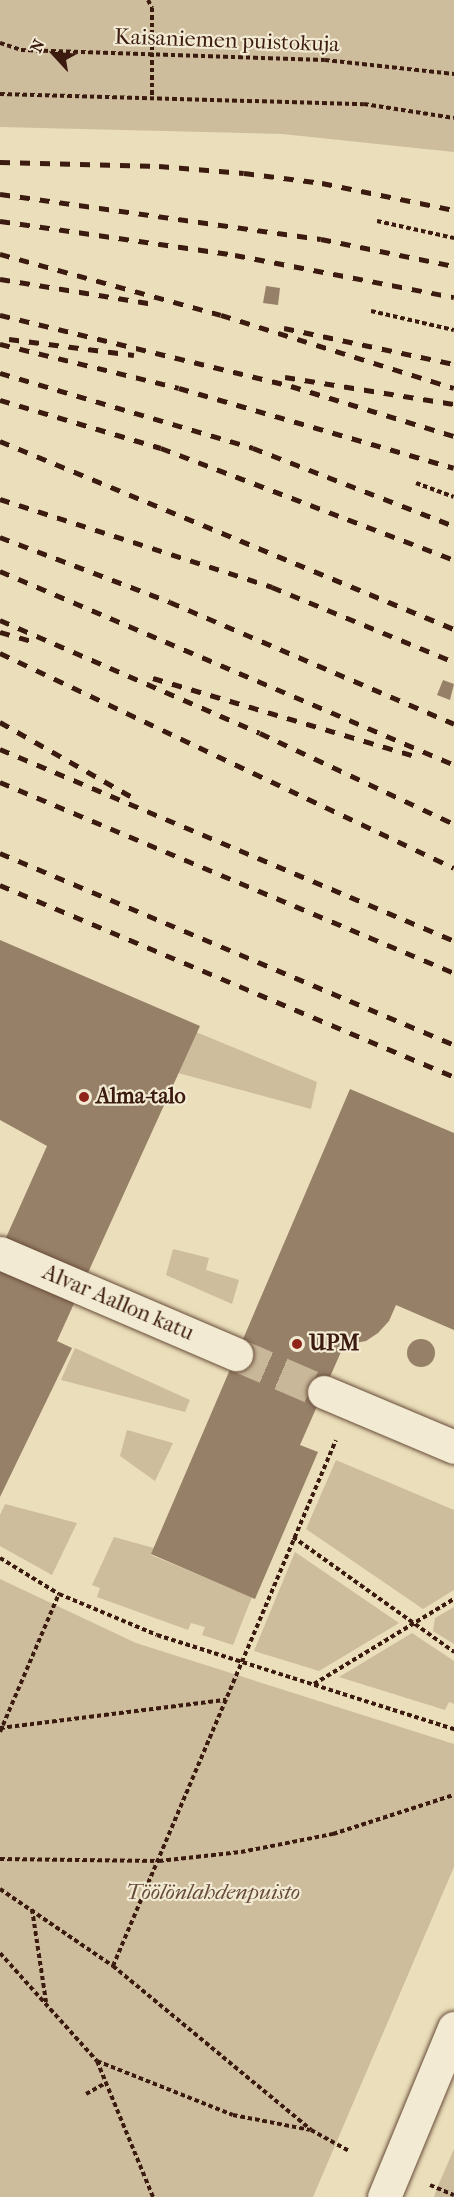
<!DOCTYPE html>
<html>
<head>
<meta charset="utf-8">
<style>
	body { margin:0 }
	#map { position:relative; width:454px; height:2197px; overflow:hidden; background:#ebdeba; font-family:"IM FELL French Canon",serif }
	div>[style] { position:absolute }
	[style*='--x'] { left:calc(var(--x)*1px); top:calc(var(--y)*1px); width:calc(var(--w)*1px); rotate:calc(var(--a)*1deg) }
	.green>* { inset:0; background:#cdbd9d }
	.building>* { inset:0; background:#978068 }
	.round { border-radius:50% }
	.minor-tunnel>* { height:33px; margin-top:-16.5px; transform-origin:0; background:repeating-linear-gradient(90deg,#c8b798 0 33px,transparent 0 49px) }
	.path>* { height:4px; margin-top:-2px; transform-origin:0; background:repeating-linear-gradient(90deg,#3b1b0f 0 4.5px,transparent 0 7.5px) }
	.roads { filter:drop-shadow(0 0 2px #674c3a) drop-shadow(0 0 2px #674c3a) }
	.minor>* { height:33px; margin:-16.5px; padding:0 16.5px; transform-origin:16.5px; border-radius:16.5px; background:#f2ead2 }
	.rail>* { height:4.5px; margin-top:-2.25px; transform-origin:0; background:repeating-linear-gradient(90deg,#3b1b0f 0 10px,transparent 0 20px) }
	.dots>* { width:16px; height:16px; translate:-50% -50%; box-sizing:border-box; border:3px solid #f2ead2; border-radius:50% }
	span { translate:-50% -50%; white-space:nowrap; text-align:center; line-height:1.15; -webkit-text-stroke:4.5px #f2ead2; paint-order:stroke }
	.street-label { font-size:22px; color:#3b1b0f }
	.poi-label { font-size:22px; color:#3b1b0f; font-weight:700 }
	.left { translate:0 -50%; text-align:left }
	.park-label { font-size:22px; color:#674c3a; font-style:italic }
	.north { position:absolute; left:24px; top:24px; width:60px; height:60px; -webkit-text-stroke:4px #f2ead2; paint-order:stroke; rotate:296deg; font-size:16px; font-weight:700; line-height:24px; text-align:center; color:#3b1b0f }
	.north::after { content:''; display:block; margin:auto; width:21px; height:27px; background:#3b1b0f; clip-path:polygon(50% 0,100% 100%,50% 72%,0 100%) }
</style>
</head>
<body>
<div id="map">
	<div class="green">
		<div style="clip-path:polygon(0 0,454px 0,454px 152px,282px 134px,0 127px)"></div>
		<div style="clip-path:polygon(196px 1032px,317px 1082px,311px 1109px,178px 1073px)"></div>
		<div style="clip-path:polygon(173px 1249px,209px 1258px,206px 1270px,239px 1280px,232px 1304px,166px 1275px)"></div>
		<div style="clip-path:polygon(75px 1348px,190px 1400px,185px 1412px,61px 1380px)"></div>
		<div style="clip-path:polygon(127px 1430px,173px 1443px,155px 1481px,120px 1456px)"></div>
		<div style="clip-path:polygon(336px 1460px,454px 1510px,454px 1590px,423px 1609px,306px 1529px)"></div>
		<div style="clip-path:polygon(5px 1504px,77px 1523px,52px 1575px,0 1546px,0 1515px)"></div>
		<div style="clip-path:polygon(114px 1537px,154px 1548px,151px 1555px,252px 1597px,233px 1645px,202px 1635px,205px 1627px,191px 1623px,188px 1630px,97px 1597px,100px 1588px,92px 1585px)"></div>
		<div style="clip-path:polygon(295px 1552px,399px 1623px,319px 1671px,254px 1651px)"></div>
		<div style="clip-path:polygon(0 1579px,136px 1643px,454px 1744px,454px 1867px,313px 2197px,0 2197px)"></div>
		<div style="clip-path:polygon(454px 1607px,454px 1644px,433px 1631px,435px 1618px)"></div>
		<div style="clip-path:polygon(412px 1633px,454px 1661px,454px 1704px,449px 1702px,445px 1710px,339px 1677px)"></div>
		<div style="clip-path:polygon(454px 2149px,454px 2197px,434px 2197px,437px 2188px)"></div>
	</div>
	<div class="building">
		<div style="clip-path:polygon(266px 286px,280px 288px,278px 305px,263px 303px)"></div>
		<div style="clip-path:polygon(443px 680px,454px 684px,450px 700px,437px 695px)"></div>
		<div style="clip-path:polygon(0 940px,200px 1026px,57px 1341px,72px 1348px,0 1497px,0 1251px,47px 1146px,0 1120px)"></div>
		<div style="clip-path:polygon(350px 1089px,454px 1133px,454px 1330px,396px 1305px,389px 1321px,378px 1333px,366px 1341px,344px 1345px,300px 1445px,318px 1452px,255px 1599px,151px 1554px)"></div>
		<div class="round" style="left:407px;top:1339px;width:28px;height:28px"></div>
	</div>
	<div class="minor-tunnel">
		<div style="--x:236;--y:1354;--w:96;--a:23.4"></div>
	</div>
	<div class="path">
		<div style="--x:148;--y:0;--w:9;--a:63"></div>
		<div style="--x:152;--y:8;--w:87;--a:90"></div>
		<div style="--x:0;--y:43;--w:22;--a:18"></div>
		<div style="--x:21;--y:50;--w:304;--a:1.9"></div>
		<div style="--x:325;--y:60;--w:130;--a:6.2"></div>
		<div style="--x:0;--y:94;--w:364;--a:1.6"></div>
		<div style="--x:364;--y:104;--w:91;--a:8.8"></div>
		<div style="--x:377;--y:221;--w:79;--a:12.4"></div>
		<div style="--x:371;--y:311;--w:85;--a:12.9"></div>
		<div style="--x:416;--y:483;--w:40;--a:20.2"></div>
		<div style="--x:293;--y:1537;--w:198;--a:35.5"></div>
		<div style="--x:0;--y:1558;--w:69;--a:31.4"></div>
		<div style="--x:59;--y:1594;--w:106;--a:22.7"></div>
		<div style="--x:157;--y:1635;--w:312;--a:17.6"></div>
		<div style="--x:314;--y:1684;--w:164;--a:-31.3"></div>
		<div style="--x:0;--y:1728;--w:228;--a:-7.1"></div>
		<div style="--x:0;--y:1732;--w:150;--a:-66.9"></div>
		<div style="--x:0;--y:1859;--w:159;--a:0.7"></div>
		<div style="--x:159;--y:1861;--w:82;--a:-6.3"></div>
		<div style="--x:241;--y:1852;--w:94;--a:-11.1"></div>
		<div style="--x:333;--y:1834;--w:127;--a:-17.9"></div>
		<div style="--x:0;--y:1889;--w:137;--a:34.3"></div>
		<div style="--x:113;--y:1966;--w:257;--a:39.6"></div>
		<div style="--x:311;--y:2130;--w:43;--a:28.9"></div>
		<div style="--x:32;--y:1909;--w:94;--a:81.4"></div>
		<div style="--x:0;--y:1953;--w:145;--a:48.1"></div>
		<div style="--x:97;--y:2061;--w:147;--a:67.6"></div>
		<div style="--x:113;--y:1966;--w:571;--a:-67.03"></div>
		<div style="--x:97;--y:2061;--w:146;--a:21.7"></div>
		<div style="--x:233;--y:2115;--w:78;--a:11"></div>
		<div style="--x:86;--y:2094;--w:23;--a:-29"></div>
		<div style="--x:430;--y:2185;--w:26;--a:23"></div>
	</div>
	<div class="roads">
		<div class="minor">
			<div style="--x:0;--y:1253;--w:257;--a:23.2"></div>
			<div style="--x:324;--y:1392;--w:141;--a:22.9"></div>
			<div style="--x:384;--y:2197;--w:183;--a:-67.5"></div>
		</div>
	</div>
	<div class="rail">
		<div style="--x:0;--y:162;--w:159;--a:1.4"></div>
		<div style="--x:159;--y:166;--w:85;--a:4.7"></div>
		<div style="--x:244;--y:173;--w:79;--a:7.3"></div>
		<div style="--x:322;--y:183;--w:135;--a:11.6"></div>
		<div style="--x:0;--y:194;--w:324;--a:8"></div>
		<div style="--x:321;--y:239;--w:136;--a:11.5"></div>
		<div style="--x:0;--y:221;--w:237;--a:8.2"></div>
		<div style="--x:235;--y:255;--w:223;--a:10.9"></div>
		<div style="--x:0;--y:254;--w:229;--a:15.4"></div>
		<div style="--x:221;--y:315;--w:244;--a:17.4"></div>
		<div style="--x:0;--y:279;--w:156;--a:9.2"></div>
		<div style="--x:0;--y:315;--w:300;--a:13.7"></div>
		<div style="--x:291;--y:386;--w:170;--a:17.1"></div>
		<div style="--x:284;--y:328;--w:174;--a:12"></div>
		<div style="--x:9;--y:339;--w:126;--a:7.3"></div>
		<div style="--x:0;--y:344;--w:184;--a:13.8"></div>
		<div style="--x:179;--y:388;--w:286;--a:16.2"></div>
		<div style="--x:0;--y:373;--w:264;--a:16.5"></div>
		<div style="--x:253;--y:448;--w:216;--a:21.2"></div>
		<div style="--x:285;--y:377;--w:171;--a:9.1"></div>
		<div style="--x:0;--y:400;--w:168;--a:16.6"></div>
		<div style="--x:161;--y:448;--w:314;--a:20.9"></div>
		<div style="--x:0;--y:441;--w:491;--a:22.5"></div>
		<div style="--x:0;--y:499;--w:286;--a:17.9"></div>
		<div style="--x:272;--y:587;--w:197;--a:22.4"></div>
		<div style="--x:0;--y:537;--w:182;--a:20.9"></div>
		<div style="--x:170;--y:602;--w:309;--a:23.2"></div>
		<div style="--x:0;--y:571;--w:494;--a:23.1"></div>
		<div style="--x:0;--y:620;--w:283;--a:23.5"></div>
		<div style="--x:260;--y:733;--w:214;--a:25.1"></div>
		<div style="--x:0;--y:632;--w:36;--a:16"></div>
		<div style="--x:0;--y:653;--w:502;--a:25.34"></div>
		<div style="--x:153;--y:678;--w:272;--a:16.6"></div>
		<div style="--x:0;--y:722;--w:152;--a:29.6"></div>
		<div style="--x:0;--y:749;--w:493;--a:22.9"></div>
		<div style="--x:0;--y:782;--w:493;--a:22.8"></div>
		<div style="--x:0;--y:853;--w:493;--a:22.9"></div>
		<div style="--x:0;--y:885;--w:493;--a:22.9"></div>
	</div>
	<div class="dots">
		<div style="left:84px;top:1097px;background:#8f2418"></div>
		<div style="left:297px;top:1344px;background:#8f2418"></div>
	</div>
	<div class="street-label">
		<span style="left:227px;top:41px;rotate:2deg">Kaisaniemen puistokuja</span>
		<span style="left:118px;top:1303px;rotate:23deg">Alvar Aallon katu</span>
	</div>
	<div class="poi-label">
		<span class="left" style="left:96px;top:1097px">Alma-talo</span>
		<span class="left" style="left:309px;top:1344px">UPM</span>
	</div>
	<div class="park-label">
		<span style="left:213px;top:1893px">Töölönlahdenpuisto</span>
	</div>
	<div class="north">N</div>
</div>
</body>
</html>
